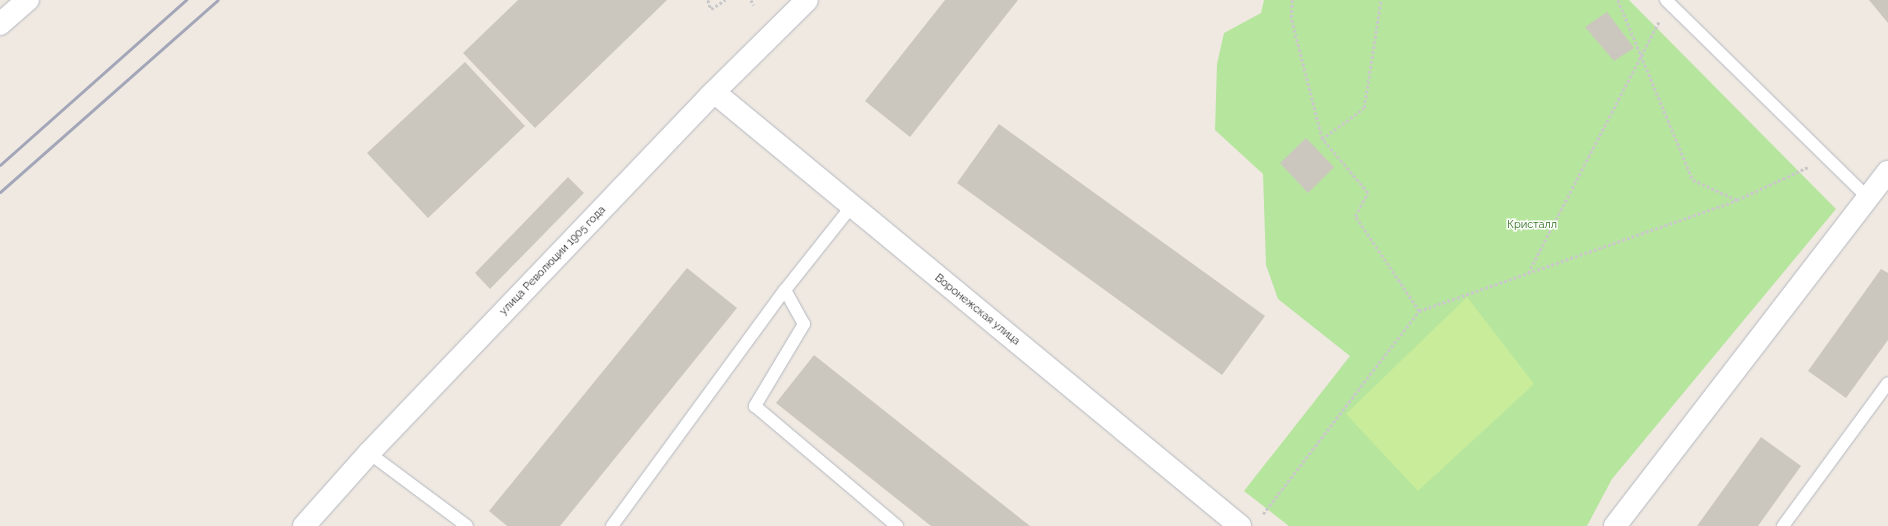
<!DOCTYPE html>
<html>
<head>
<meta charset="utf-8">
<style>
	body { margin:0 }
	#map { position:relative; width:1888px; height:526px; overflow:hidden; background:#efe9e1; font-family:Raleway,sans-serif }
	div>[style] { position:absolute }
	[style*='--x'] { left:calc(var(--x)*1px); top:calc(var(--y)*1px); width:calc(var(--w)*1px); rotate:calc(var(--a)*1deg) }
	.green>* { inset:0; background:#b6e59e }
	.pitch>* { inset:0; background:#c9ec9a }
	.building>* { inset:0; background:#cbc7bf }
	.path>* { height:2.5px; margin-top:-1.25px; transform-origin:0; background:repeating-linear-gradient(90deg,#c9c9c9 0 3px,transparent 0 5px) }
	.roads { filter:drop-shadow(0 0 1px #b4b7c1) drop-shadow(0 0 1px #b4b7c1) }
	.lane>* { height:12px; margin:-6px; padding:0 6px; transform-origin:6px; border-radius:6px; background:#fff }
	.street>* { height:22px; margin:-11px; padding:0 11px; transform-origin:11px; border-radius:11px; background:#fff }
	.secondary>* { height:22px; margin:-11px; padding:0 11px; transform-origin:11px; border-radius:11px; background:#fff }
	.rail>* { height:3px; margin:-1.5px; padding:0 1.5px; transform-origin:1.5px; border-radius:1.5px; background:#a3a6b8 }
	span { translate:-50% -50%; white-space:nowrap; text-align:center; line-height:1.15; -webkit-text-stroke:3px #fff; paint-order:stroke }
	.park-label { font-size:11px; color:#2c6e1b }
	.street-label { font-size:11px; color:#2e2e2e }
</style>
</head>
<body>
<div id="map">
	<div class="green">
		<div style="clip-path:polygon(1264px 0,1629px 0,1836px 209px,1612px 479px,1587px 526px,1289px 526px,1244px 491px,1350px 356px,1278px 299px,1266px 265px,1263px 174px,1215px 130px,1217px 64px,1224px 33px,1261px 13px)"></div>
	</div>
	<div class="pitch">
		<div style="clip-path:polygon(1467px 297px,1534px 384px,1418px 491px,1346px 414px)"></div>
	</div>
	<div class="building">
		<div style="clip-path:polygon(518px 0,667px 0,535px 128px,463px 53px)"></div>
		<div style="clip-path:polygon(945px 0,1018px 0,910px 137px,865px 101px)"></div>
		<div style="clip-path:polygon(1869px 0,1888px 0,1888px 23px)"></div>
		<div style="clip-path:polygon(1607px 12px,1634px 48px,1614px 61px,1585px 27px)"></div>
		<div style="clip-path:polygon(465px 62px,525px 126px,428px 218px,367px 153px)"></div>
		<div style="clip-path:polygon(999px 124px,1265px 316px,1222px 375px,957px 183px)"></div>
		<div style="clip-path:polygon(1306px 138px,1334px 167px,1308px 193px,1280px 163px)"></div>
		<div style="clip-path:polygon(568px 177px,584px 193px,490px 289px,475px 273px)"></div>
		<div style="clip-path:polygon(687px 268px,737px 308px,560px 526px,507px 526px,489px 511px)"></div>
		<div style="clip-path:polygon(1881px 269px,1888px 273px,1888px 340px,1846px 398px,1808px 371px)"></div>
		<div style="clip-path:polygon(814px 355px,1030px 526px,931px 526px,776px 403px)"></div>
		<div style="clip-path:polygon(1761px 437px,1801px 466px,1758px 526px,1697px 526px)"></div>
	</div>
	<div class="path">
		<div style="--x:708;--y:0;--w:9;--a:72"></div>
		<div style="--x:711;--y:9;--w:17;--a:-33"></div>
		<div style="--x:751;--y:0;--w:6;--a:59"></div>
		<div style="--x:1618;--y:0;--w:195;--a:67.4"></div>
		<div style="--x:1693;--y:180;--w:48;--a:24.4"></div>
		<div style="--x:1737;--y:200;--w:78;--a:-24.9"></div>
		<div style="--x:1322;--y:139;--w:52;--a:-36.4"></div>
		<div style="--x:1364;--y:108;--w:109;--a:-81.1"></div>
		<div style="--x:1528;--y:273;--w:284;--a:-62.5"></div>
		<div style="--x:1419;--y:311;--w:337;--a:-19.2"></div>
		<div style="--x:1263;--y:514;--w:256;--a:-52.5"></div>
		<div style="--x:1419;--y:311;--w:115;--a:-124"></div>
		<div style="--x:1355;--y:216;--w:26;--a:-61"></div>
		<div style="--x:1368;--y:193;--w:71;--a:-130.4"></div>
		<div style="--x:1322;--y:139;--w:125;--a:-104.4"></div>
		<div style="--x:1291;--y:18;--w:18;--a:-87"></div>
	</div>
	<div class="roads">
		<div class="lane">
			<div style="--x:1666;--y:0;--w:283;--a:44.4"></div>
			<div style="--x:785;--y:290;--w:106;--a:-51.5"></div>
			<div style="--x:369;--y:453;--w:122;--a:36.7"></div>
			<div style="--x:612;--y:526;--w:293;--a:-53.8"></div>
			<div style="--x:785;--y:290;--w:39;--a:61"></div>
			<div style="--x:804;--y:324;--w:96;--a:120.9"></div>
			<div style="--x:755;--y:406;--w:186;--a:40.2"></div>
			<div style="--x:1783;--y:526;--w:177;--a:-53.7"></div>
		</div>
		<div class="street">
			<div style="--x:1615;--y:526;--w:447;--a:-52.4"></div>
		</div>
		<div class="secondary">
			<div style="--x:0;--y:24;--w:37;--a:-41"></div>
			<div style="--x:714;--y:92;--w:682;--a:39.53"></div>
			<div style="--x:304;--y:526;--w:98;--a:-48.3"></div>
			<div style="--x:369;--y:453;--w:494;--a:-46.3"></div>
			<div style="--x:710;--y:96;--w:136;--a:-44.7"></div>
		</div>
	</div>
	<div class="rail">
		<div style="--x:0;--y:165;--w:249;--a:-41.6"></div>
		<div style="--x:0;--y:192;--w:290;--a:-41.4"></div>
	</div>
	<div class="park-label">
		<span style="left:1532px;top:225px">Кристалл</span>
	</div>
	<div class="street-label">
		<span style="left:553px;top:261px;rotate:-46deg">улица Революции 1905 года</span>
		<span style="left:977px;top:310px;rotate:39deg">Воронежская улица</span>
	</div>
</div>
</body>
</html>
